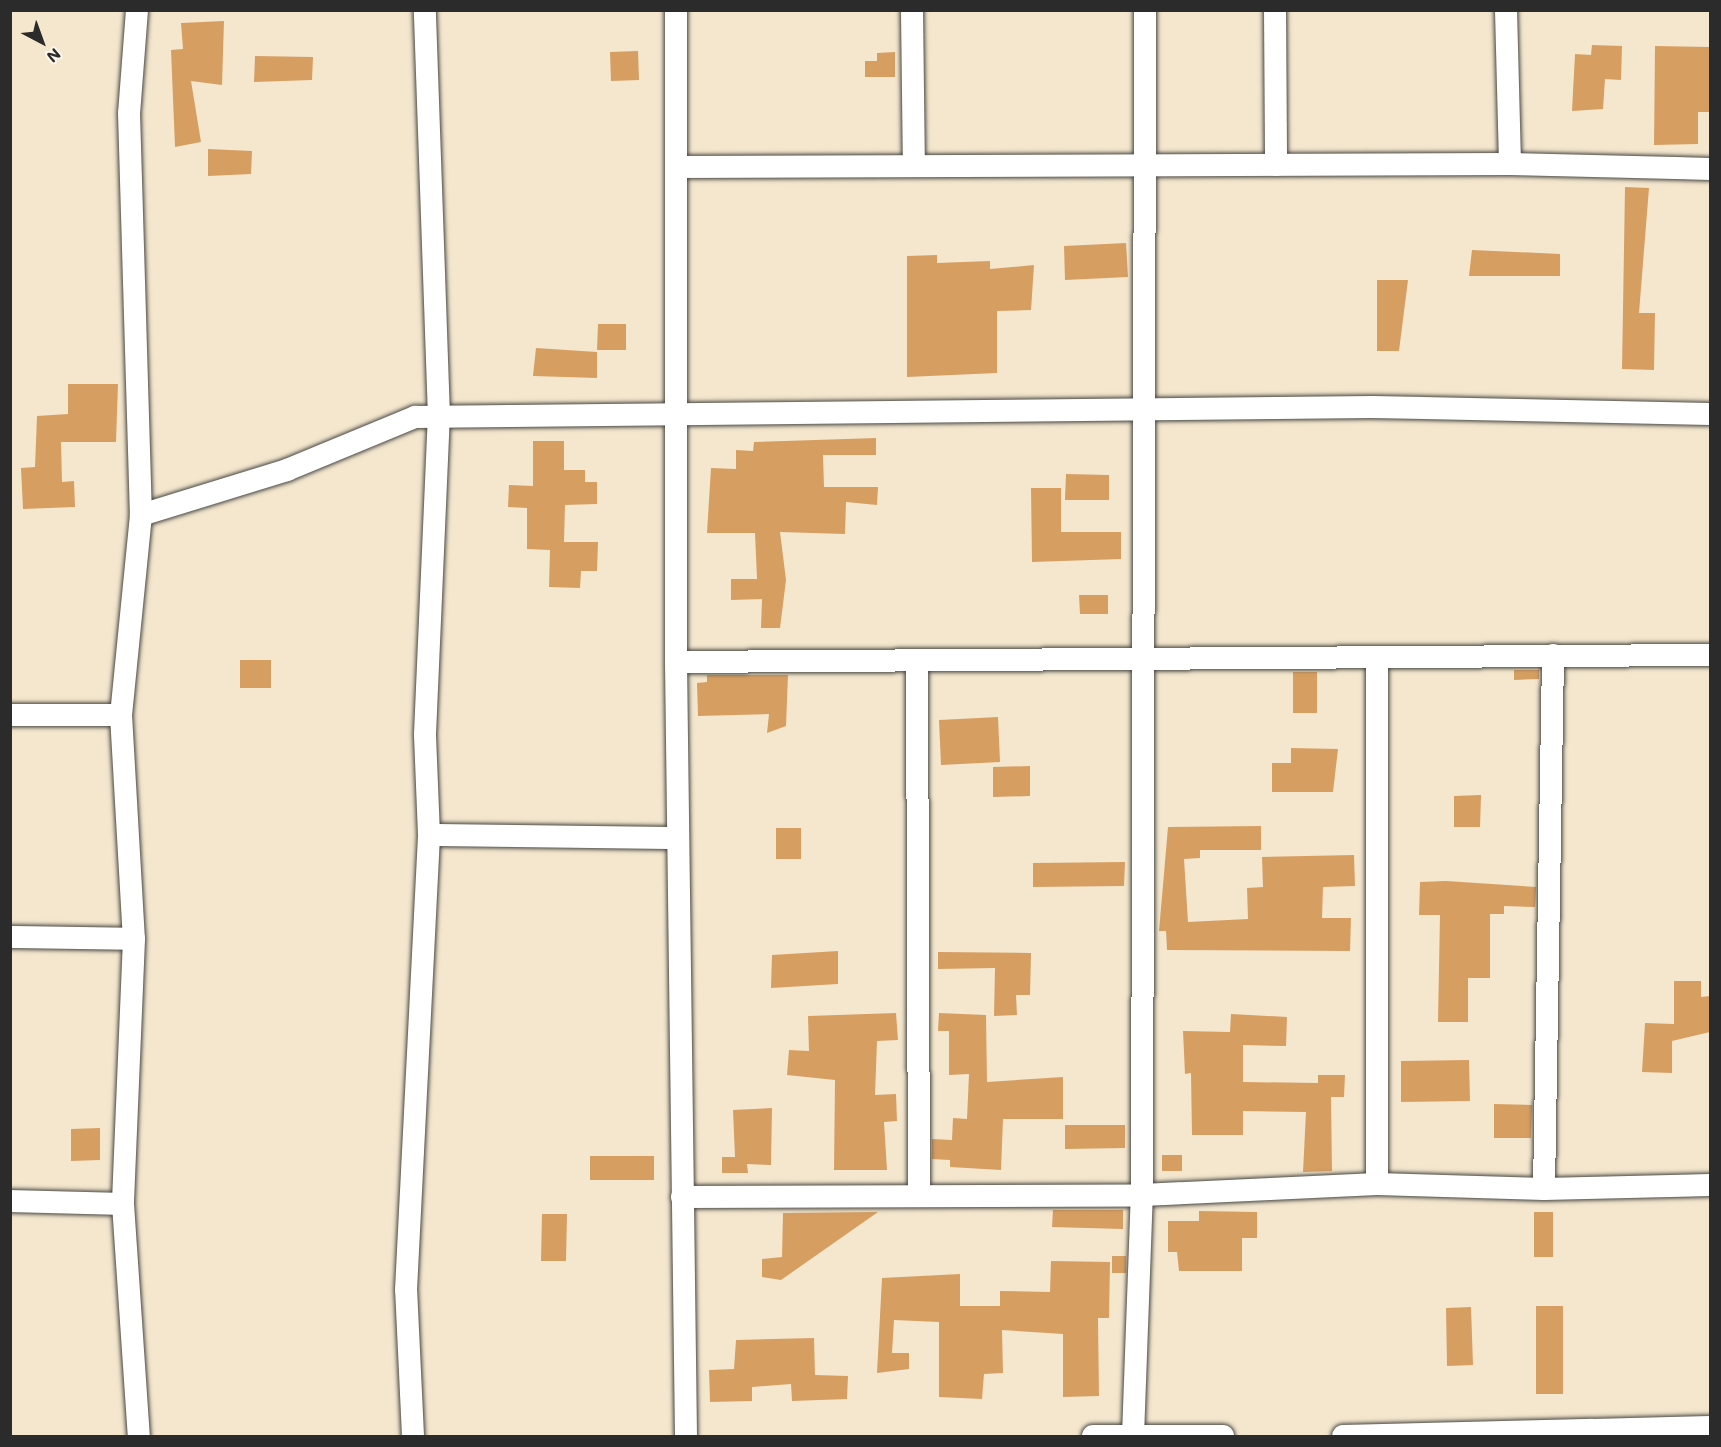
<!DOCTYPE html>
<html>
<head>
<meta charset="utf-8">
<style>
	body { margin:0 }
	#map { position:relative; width:1721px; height:1447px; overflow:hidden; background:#f4e7ce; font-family:Mali,sans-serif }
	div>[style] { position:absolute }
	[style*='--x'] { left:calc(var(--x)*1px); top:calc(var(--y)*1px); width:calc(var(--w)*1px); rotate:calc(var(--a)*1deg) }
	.building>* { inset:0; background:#d79e62 }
	.roads { filter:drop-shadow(0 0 2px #494743) drop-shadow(0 0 2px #494743) }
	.minor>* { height:22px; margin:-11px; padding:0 11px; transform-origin:11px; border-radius:11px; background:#fff }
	span { translate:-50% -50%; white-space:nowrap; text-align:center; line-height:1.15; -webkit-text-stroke:4.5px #fbf7ec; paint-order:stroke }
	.frame { position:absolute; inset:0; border:12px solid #2b2b2b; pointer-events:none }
	.north { position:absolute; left:12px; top:12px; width:60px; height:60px; -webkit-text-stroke:4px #fbf7ec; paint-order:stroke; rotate:139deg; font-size:16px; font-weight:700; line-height:24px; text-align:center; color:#2b2b2b }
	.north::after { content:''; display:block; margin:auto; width:21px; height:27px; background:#2b2b2b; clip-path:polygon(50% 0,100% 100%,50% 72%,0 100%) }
</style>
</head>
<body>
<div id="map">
	<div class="building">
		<div style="clip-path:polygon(224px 21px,222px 85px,191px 81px,201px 142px,175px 147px,171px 50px,183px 49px,181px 23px)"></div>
		<div style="clip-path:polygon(1592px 45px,1622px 46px,1621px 80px,1605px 79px,1603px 109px,1572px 111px,1575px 54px,1591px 55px)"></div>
		<div style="clip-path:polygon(1655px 46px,1710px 47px,1710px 112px,1698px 112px,1698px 144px,1654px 145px)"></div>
		<div style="clip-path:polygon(638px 51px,639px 80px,611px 81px,610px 52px)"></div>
		<div style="clip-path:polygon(895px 52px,895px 77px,865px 77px,865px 61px,877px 61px,877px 53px)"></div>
		<div style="clip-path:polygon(255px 56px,313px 57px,312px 80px,254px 82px)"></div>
		<div style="clip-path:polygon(208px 149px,252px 151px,251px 174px,208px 176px)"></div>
		<div style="clip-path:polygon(1625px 187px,1649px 188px,1639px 313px,1655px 313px,1654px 370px,1622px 369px)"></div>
		<div style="clip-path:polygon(1126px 243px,1128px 277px,1065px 280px,1064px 246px)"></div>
		<div style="clip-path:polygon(1472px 250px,1560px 254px,1560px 276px,1469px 276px)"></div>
		<div style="clip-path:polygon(937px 255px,937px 263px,990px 261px,990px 269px,1034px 265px,1031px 310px,997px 311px,997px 373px,907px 377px,907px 256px)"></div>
		<div style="clip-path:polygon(1377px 280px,1408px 280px,1399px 351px,1377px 351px)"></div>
		<div style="clip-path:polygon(598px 324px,626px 324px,626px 350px,597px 350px)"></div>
		<div style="clip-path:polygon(536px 348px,597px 352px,597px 378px,533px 376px)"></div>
		<div style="clip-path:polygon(68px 384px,118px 384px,116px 442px,61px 442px,62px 482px,74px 481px,75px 507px,23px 509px,21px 468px,35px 467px,37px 416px,68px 414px)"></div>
		<div style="clip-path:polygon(876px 438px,876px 455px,823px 455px,824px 487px,878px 487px,877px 505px,846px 502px,845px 534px,780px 532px,786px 580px,780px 628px,761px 628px,762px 599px,731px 600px,731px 579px,757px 579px,755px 533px,707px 533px,711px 468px,736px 469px,736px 450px,753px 451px,754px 442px)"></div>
		<div style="clip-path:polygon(533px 441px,564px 441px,564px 470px,585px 470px,585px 482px,597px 482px,597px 504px,565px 505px,564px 542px,598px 542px,597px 571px,581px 571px,580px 588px,549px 587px,550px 550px,527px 549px,527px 508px,508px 507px,509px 485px,533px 486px)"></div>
		<div style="clip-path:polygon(1066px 474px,1109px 475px,1109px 500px,1065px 500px)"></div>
		<div style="clip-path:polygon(1031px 488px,1061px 488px,1061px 532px,1121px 532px,1121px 559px,1032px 562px)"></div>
		<div style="clip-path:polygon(1079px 595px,1108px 595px,1108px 614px,1080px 614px)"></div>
		<div style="clip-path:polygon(240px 660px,271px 660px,271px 688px,240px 688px)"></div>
		<div style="clip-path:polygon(1514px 670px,1539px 670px,1539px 679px,1514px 680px)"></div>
		<div style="clip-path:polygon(1293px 672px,1317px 672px,1317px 713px,1293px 713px)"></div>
		<div style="clip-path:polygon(707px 675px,788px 675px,786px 726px,767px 733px,769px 714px,698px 716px,697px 683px,707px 682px)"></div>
		<div style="clip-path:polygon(998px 717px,1000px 762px,941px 765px,939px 720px)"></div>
		<div style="clip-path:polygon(1291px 748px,1338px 749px,1333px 792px,1272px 792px,1272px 763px,1291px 763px)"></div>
		<div style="clip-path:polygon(1030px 766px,1030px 796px,993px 797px,993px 767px)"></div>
		<div style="clip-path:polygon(1481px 795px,1480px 827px,1454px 827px,1454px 796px)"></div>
		<div style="clip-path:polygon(1261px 826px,1261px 850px,1200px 850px,1200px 858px,1184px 859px,1188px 922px,1248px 919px,1247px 888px,1263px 887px,1262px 857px,1354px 855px,1355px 886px,1323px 887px,1322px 918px,1351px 918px,1350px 951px,1167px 950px,1166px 931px,1159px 931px,1168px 827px)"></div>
		<div style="clip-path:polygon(776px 828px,801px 828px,801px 859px,776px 859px)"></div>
		<div style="clip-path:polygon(1125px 862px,1124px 886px,1033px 887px,1033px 863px)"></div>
		<div style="clip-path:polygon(1446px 881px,1536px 887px,1535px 907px,1504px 906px,1504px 914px,1490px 914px,1490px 978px,1468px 978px,1468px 1022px,1438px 1022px,1440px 915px,1419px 915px,1420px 882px)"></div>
		<div style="clip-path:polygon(838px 951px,838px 984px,771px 988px,772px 955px)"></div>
		<div style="clip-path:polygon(938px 952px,1031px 953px,1030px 995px,1016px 995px,1017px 1015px,994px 1016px,995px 968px,938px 969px)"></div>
		<div style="clip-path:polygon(1674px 981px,1701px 981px,1701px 997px,1710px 996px,1710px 1032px,1672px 1041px,1672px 1073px,1642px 1072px,1645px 1023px,1674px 1024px)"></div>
		<div style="clip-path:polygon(896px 1013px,898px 1040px,877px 1041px,875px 1095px,896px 1094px,897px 1121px,884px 1122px,887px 1170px,834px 1170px,835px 1080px,787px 1075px,789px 1050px,809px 1051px,808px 1016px)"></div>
		<div style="clip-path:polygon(939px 1013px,986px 1015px,987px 1082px,1063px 1077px,1063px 1119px,1003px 1119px,1001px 1170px,950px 1167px,950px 1160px,932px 1159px,932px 1139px,952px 1140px,953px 1118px,967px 1119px,969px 1074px,949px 1075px,949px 1031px,938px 1031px)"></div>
		<div style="clip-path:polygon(1231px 1014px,1287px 1017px,1286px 1046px,1243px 1045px,1243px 1082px,1318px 1083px,1318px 1075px,1345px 1075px,1344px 1097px,1331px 1097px,1332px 1171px,1303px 1172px,1306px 1112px,1243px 1111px,1243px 1135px,1192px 1135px,1191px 1073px,1185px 1074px,1183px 1031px,1230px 1032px)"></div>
		<div style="clip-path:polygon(1469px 1060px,1470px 1101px,1401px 1102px,1401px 1061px)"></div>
		<div style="clip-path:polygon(1494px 1104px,1532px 1105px,1531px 1138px,1494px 1138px)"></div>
		<div style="clip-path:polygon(772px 1108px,771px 1165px,747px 1164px,748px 1173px,722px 1173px,722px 1157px,735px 1157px,733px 1110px)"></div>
		<div style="clip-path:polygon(1065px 1125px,1125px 1125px,1125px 1148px,1065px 1149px)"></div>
		<div style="clip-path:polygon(100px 1128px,100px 1160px,71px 1161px,71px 1129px)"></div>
		<div style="clip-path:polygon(1162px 1155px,1182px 1155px,1182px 1171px,1162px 1171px)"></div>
		<div style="clip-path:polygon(590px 1156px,654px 1156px,654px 1180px,590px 1180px)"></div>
		<div style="clip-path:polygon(1053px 1210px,1123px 1210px,1123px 1229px,1052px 1227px)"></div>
		<div style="clip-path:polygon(1199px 1211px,1257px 1212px,1257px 1238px,1242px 1238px,1242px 1271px,1179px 1271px,1177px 1252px,1168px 1252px,1168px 1221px,1199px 1221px)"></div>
		<div style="clip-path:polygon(878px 1212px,781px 1280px,762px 1277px,762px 1259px,782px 1257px,783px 1213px)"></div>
		<div style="clip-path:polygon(1534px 1212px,1553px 1212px,1553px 1257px,1534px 1257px)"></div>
		<div style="clip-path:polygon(542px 1214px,567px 1214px,566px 1261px,541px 1261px)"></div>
		<div style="clip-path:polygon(1112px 1256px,1126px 1256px,1126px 1273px,1112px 1273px)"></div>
		<div style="clip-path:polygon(1051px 1261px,1110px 1262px,1109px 1318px,1098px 1318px,1099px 1396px,1063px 1397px,1063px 1334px,1002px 1330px,1003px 1373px,984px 1374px,982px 1399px,939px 1397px,939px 1322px,894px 1320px,892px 1353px,909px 1353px,909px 1369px,877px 1373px,882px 1278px,960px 1274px,960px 1306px,1000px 1306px,1000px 1291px,1050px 1292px)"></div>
		<div style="clip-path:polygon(1536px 1306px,1563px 1306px,1563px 1394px,1536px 1394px)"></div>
		<div style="clip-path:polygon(1471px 1307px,1473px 1365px,1447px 1366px,1446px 1308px)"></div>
		<div style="clip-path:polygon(814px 1338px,815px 1375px,848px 1376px,847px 1399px,792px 1401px,791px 1384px,752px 1387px,752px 1401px,710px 1402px,709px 1370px,734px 1369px,736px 1340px)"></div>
	</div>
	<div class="roads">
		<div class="minor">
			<div style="--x:137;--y:10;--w:103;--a:94.4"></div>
			<div style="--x:129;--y:113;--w:402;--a:88.3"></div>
			<div style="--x:141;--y:515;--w:201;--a:95.7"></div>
			<div style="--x:121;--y:715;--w:224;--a:86.7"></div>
			<div style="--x:134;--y:939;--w:265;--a:92.4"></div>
			<div style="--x:123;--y:1204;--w:233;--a:86.1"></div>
			<div style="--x:676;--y:10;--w:652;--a:90"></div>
			<div style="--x:676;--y:662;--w:774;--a:89.26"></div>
			<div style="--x:912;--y:10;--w:156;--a:89.3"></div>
			<div style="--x:1275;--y:10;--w:155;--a:89.6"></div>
			<div style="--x:1506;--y:10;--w:154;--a:88.5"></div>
			<div style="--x:676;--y:167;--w:834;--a:-0.21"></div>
			<div style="--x:1510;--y:164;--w:200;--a:1.4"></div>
			<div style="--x:141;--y:515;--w:153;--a:-17.1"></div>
			<div style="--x:287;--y:470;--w:139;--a:-22.5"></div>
			<div style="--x:415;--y:417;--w:957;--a:-0.6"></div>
			<div style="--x:1372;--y:407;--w:338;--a:1.2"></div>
			<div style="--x:1377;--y:657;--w:527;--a:90"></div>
			<div style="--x:917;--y:660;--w:536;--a:89.79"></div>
			<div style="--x:676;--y:662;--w:1034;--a:-0.39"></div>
			<div style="--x:10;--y:715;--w:111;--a:0"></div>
			<div style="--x:429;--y:835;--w:249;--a:0.7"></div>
			<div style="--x:10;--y:937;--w:124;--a:0.9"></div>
			<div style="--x:1544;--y:1189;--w:534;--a:-89.03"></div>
			<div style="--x:682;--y:1197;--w:460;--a:-0.2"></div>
			<div style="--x:1142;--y:1195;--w:235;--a:-2.7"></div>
			<div style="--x:1377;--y:1184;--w:167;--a:1.7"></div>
			<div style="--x:1544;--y:1189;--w:166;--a:-1.4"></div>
			<div style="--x:10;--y:1201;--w:113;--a:1.5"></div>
			<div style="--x:413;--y:1436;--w:146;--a:-92.7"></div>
			<div style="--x:406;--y:1290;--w:456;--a:-87.1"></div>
			<div style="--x:429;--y:835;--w:101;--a:-92.3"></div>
			<div style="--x:425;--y:734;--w:317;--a:-87.5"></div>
			<div style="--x:439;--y:417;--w:407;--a:-92"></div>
			<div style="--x:1093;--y:1436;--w:130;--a:0"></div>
			<div style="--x:1133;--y:1436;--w:241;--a:-87.9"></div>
			<div style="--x:1142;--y:1195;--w:1185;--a:-89.85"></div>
			<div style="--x:1343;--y:1436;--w:367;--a:-1.4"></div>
		</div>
	</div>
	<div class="frame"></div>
	<div class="north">N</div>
</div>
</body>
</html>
